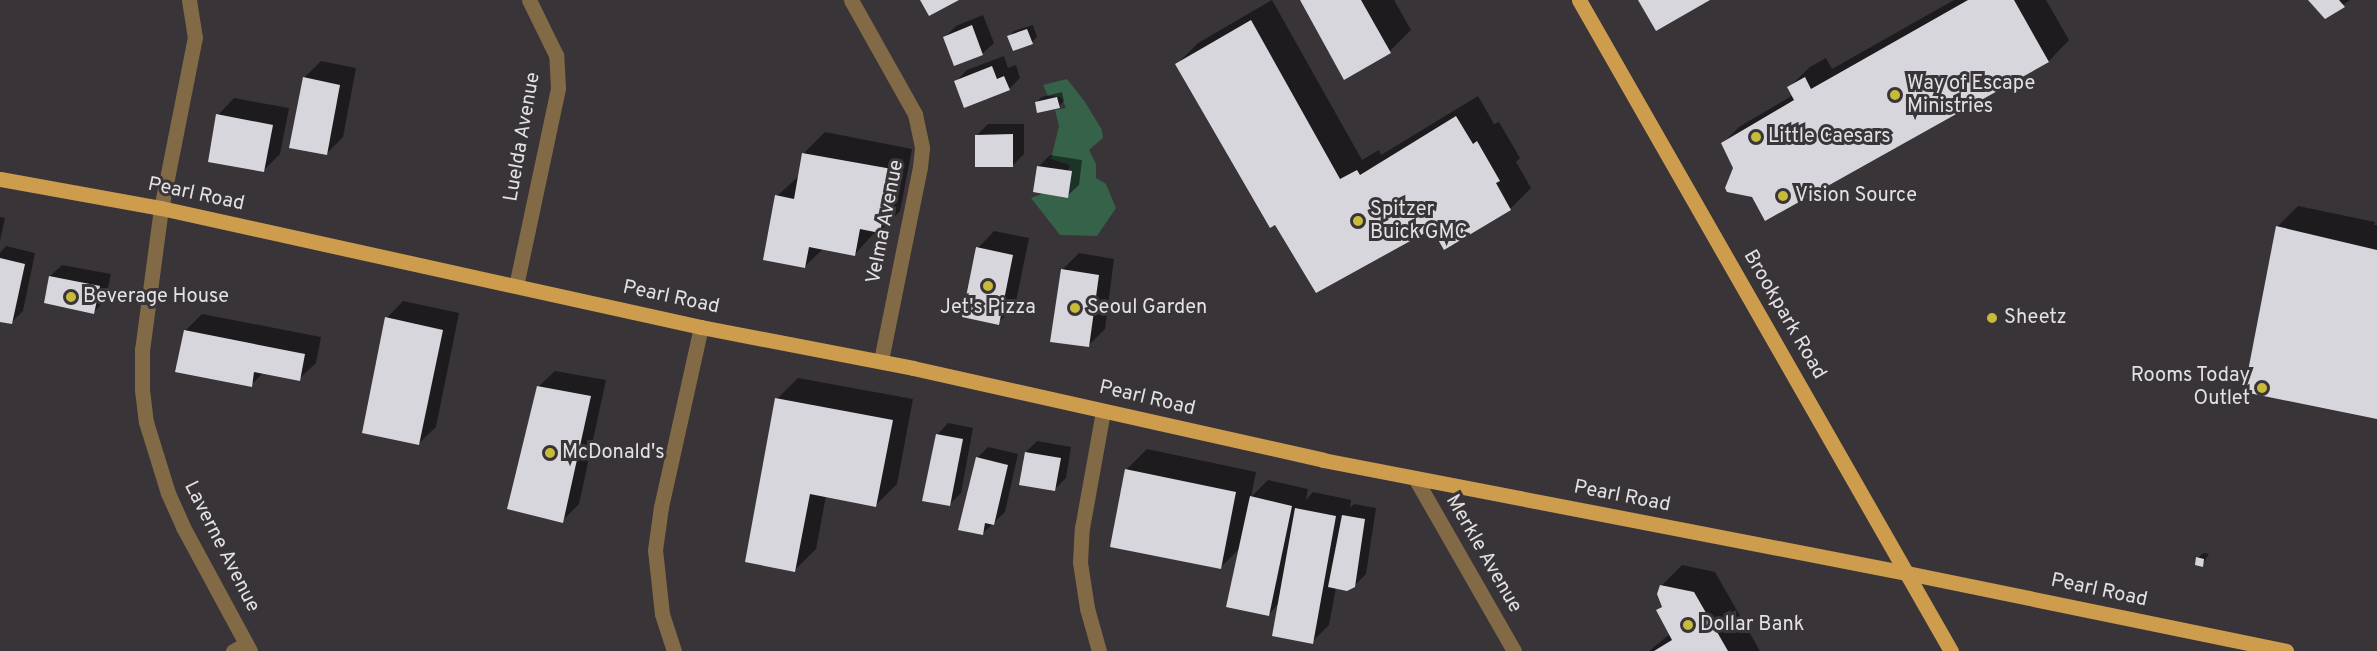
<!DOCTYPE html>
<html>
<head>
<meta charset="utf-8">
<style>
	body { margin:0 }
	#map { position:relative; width:2377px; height:651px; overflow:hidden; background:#383438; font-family:Overpass,sans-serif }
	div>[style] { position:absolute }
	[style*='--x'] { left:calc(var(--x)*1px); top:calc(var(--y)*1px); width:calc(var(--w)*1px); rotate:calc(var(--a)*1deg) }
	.green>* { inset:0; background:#366249 }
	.shadow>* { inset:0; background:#0007 }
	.building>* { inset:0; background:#d7d6dc }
	.street>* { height:15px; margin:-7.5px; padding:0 7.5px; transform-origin:7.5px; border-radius:7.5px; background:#826a46 }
	.primary>* { height:15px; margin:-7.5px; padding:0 7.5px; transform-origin:7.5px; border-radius:7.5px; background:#cd9c4d }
	.dots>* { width:16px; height:16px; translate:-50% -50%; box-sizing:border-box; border:3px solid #383438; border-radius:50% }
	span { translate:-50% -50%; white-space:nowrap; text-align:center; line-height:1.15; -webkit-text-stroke:6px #383438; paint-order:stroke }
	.poi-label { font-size:20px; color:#e3e1e3 }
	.left { translate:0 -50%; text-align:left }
	.right { translate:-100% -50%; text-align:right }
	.street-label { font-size:20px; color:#e3e1e3 }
</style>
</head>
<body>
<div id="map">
	<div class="green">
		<div style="clip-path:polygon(1067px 79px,1085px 102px,1102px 130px,1103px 138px,1089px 150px,1096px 164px,1096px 178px,1106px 184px,1116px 208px,1097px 236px,1060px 235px,1031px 198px,1046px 192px,1066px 179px,1070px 165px,1051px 159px,1059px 126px,1055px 110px,1066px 108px,1061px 97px,1048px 96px,1043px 85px)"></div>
	</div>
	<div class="shadow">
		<div style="clip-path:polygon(1272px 0,1362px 160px,1379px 150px,1381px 155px,1478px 96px,1494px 124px,1499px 122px,1520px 158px,1516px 162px,1531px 188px,1510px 209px,1445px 248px,1433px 227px,1316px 291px,1177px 64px,1198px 43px)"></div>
		<div style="clip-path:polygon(1301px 0,1394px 0,1411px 30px,1390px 51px,1344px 78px)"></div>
		<div style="clip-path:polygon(1954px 0,2046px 0,2069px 40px,2049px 61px,1845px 176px,1735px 168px,1723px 143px,1739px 127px,1793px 95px,1789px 87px,1810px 67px,1826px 58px,1832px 69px)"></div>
		<div style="clip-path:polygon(2310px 0,2350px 0,2325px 17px)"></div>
		<div style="clip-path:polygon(983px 15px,994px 43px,982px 54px,945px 37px,956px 26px)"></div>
		<div style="clip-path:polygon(1033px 25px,1037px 37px,1032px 42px,1009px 37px,1014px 31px)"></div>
		<div style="clip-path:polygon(1004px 56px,1008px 68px,1016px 65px,1020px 78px,1009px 89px,956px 81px,967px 70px)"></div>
		<div style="clip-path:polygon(321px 61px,356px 68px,343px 137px,326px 154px,304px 78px)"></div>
		<div style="clip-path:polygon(1062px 92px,1064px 101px,1059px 106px,1036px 102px,1042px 97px)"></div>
		<div style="clip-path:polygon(234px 98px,289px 108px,280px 154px,264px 170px,218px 115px)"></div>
		<div style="clip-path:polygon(988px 124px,1024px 124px,1024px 154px,1013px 165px,977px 135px)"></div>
		<div style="clip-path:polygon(825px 132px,912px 149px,900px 211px,879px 232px,876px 231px,854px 255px,823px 249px,804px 267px,777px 196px,800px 175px,804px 153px)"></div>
		<div style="clip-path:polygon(1050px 155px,1082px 160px,1079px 185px,1067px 196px,1038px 167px)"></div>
		<div style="clip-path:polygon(2298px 206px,2375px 222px,2374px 225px,2377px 225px,2377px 418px,2277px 227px)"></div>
		<div style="clip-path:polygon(0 217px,5px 218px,0 241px)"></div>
		<div style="clip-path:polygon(994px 231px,1029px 238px,1015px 306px,998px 323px,978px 248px)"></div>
		<div style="clip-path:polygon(6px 246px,35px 253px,23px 311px,12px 322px,0 320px,0 253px)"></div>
		<div style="clip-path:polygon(1079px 253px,1114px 259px,1105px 329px,1089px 345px,1063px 269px)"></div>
		<div style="clip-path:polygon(62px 265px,111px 274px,105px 301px,94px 312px,50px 276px)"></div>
		<div style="clip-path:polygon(403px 301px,459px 313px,436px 427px,419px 443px,387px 318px)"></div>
		<div style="clip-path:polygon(202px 314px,321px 337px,316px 363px,299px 379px,264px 372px,251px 385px,185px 331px)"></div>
		<div style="clip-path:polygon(555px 371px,606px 380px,579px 504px,562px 521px,538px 387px)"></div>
		<div style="clip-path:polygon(798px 378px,913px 399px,897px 484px,876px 505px,826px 496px,816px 549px,795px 570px,777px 399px)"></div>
		<div style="clip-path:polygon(948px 423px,973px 428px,961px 493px,949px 505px,937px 435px)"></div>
		<div style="clip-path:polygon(1037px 441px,1071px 447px,1066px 478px,1054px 490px,1026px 452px)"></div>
		<div style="clip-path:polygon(988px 447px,1018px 454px,1005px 512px,982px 534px,977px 458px)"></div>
		<div style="clip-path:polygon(1147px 449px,1256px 472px,1251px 497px,1268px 480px,1308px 489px,1306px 500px,1313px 492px,1351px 500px,1350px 508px,1354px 504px,1376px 508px,1366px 574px,1354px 586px,1336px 587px,1329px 625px,1312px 642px,1279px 603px,1268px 615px,1240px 548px,1220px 568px,1126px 470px)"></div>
		<div style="clip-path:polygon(2203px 553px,2209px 554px,2202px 565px,2198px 558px)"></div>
		<div style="clip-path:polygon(1682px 565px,1715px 572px,1760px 651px,1649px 651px,1670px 634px,1658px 610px,1663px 605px,1661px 586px)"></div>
	</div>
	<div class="building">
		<div style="clip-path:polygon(920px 0,959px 0,929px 16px)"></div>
		<div style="clip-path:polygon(1300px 0,1361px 0,1391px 53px,1344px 80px)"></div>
		<div style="clip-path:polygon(1638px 0,1710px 0,1656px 31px)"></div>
		<div style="clip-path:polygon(1968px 0,2014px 0,2049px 62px,1765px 221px,1752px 197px,1727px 192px,1725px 188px,1733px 168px,1721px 143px,1794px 100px,1787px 87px,1805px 77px,1811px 89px)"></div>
		<div style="clip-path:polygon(2308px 0,2339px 0,2345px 7px,2325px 19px)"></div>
		<div style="clip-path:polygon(1251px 20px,1340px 179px,1357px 170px,1360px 175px,1456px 116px,1473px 144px,1477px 141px,1500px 181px,1496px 183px,1511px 210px,1444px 250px,1432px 229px,1316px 293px,1275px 225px,1270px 228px,1175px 64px)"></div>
		<div style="clip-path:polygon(972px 25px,983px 55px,954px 66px,943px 37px)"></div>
		<div style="clip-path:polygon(1027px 29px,1033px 44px,1013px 51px,1007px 36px)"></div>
		<div style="clip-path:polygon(992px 66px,997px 79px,1004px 76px,1010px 90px,964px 108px,954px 81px)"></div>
		<div style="clip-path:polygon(303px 77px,340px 85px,327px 155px,289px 148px)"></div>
		<div style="clip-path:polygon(1057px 97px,1060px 108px,1037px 113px,1035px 102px)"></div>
		<div style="clip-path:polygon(216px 114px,273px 125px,264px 172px,208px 162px)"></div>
		<div style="clip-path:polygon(1013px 134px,1013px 167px,975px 167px,975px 135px)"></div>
		<div style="clip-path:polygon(802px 153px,892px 169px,880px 233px,860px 229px,855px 256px,809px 247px,805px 268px,763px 260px,775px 195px,794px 199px)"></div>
		<div style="clip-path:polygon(1037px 166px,1072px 171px,1068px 198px,1033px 192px)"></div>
		<div style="clip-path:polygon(2276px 226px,2377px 250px,2377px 419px,2244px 392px)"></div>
		<div style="clip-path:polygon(976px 247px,1013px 255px,999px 325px,962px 317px)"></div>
		<div style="clip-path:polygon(0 258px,25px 264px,12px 324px,0 322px)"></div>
		<div style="clip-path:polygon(1061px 269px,1099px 275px,1089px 347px,1050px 342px)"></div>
		<div style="clip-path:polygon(49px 276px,100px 286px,94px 314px,44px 303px)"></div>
		<div style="clip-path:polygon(385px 317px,443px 330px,419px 445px,362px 433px)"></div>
		<div style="clip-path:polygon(184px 330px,305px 354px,300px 381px,254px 372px,252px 387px,175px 372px)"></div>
		<div style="clip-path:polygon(537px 386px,591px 396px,563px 523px,507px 509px)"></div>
		<div style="clip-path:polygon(775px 398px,893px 420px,876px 507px,810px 494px,795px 572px,745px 562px)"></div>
		<div style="clip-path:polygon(936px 434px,963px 439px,950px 506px,922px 501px)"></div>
		<div style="clip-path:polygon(1025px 452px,1061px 458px,1055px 491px,1019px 485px)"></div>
		<div style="clip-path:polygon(976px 457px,1008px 465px,994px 525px,985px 523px,983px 535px,958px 530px)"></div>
		<div style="clip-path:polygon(1125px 469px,1236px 492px,1221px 569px,1110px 547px)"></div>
		<div style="clip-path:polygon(1250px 496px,1292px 506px,1269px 616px,1226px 607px)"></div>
		<div style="clip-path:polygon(1295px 508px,1336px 516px,1313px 644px,1272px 636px)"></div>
		<div style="clip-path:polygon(1342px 515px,1365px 519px,1355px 587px,1347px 591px,1328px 587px)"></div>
		<div style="clip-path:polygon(2196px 557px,2204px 559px,2203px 567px,2195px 565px)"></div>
		<div style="clip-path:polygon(1660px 585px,1694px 592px,1728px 651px,1654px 651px,1672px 640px,1656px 610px,1662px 607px,1657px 594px)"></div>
	</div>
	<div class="street">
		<div style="--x:189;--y:0;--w:37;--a:81"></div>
		<div style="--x:195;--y:37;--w:174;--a:101.2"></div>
		<div style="--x:161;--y:208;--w:143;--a:97.6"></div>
		<div style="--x:142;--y:350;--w:40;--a:90"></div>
		<div style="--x:142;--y:390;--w:32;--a:83"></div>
		<div style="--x:146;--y:422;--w:74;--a:72.8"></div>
		<div style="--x:168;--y:493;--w:37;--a:66"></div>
		<div style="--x:183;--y:527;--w:141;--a:61.6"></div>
		<div style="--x:851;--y:0;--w:131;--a:60.7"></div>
		<div style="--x:915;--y:114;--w:35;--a:78"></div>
		<div style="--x:922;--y:148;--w:19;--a:96"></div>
		<div style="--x:920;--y:167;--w:198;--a:101.4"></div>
		<div style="--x:516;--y:286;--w:202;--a:-78"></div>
		<div style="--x:558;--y:88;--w:33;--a:-93"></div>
		<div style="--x:556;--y:55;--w:61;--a:-116.1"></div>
		<div style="--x:1415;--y:478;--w:199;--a:60.2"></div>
		<div style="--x:233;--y:651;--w:15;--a:-28"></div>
		<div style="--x:674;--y:651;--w:39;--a:-108"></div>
		<div style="--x:662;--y:614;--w:64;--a:-96.2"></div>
		<div style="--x:655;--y:550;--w:43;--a:-82.1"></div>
		<div style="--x:661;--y:507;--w:184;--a:-77.5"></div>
		<div style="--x:1099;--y:651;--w:45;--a:-105.6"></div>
		<div style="--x:1087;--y:608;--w:47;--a:-98.7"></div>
		<div style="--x:1080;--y:562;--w:34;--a:-87"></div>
		<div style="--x:1082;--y:528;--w:119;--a:-79.8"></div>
	</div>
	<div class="primary">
		<div style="--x:1579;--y:0;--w:750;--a:60.26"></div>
		<div style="--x:0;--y:179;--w:164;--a:10.2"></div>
		<div style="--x:161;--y:208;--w:553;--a:12.43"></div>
		<div style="--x:701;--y:327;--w:216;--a:10.9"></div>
		<div style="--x:913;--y:368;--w:420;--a:12.6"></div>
		<div style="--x:1323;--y:460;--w:595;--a:10.95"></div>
		<div style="--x:1907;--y:573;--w:387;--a:11.6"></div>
	</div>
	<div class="dots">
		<div style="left:1895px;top:95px;background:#c9bb3a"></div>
		<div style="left:1756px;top:137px;background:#c9bb3a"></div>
		<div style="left:1783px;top:196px;background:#c9bb3a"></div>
		<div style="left:1358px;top:221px;background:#c9bb3a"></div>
		<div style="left:988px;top:286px;background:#c9bb3a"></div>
		<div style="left:71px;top:297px;background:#c9bb3a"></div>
		<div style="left:1075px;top:308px;background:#c9bb3a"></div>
		<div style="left:1992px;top:318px;background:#c9bb3a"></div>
		<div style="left:2262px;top:388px;background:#c9bb3a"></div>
		<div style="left:550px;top:453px;background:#c9bb3a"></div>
		<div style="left:1688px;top:625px;background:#c9bb3a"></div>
	</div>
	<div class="poi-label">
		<span class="left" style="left:1907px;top:96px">Way of Escape<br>Ministries</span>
		<span class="left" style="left:1768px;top:137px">Little Caesars</span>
		<span class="left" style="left:1795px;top:196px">Vision Source</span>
		<span class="left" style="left:1370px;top:222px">Spitzer<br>Buick GMC</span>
		<span class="left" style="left:83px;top:297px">Beverage House</span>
		<span style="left:988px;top:308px">Jet's Pizza</span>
		<span class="left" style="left:1087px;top:308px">Seoul Garden</span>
		<span class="left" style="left:2004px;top:318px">Sheetz</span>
		<span class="right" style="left:2250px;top:388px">Rooms Today<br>Outlet</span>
		<span class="left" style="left:562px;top:453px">McDonald's</span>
		<span class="left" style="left:1700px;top:625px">Dollar Bank</span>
	</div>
	<div class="street-label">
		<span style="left:523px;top:137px;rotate:-80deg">Luelda Avenue</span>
		<span style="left:196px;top:195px;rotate:12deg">Pearl Road</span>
		<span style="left:886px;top:222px;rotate:-79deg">Velma Avenue</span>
		<span style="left:671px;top:298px;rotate:12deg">Pearl Road</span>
		<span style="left:1784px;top:315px;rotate:60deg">Brookpark Road</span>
		<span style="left:1147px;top:399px;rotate:13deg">Pearl Road</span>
		<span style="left:1622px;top:497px;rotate:11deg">Pearl Road</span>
		<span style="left:221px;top:547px;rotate:63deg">Laverne Avenue</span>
		<span style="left:1483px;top:554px;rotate:60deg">Merkle Avenue</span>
		<span style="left:2099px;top:591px;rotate:12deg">Pearl Road</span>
	</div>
</div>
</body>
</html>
